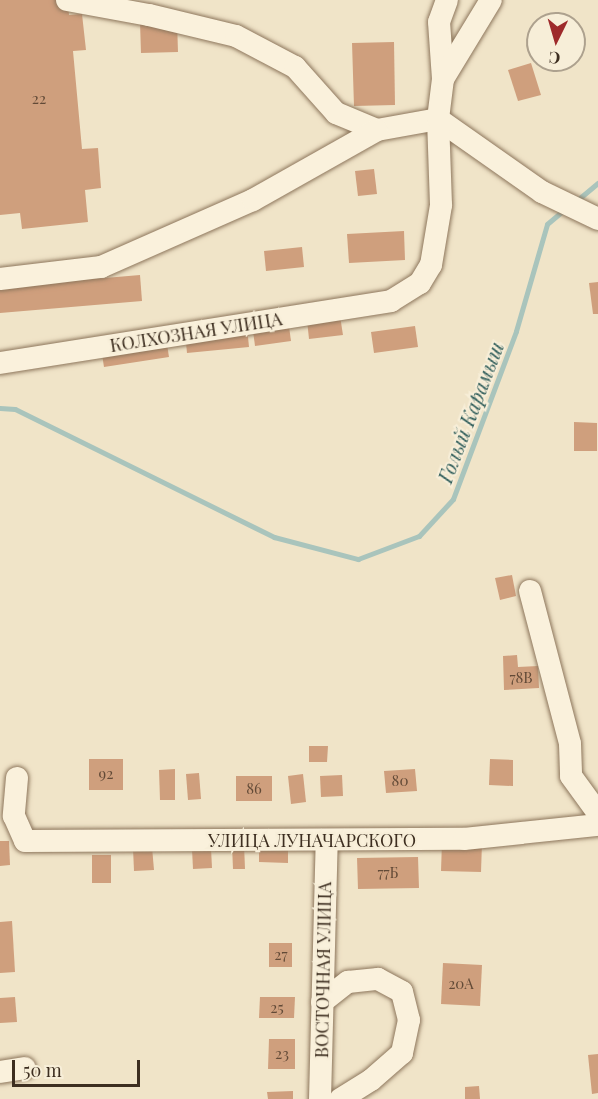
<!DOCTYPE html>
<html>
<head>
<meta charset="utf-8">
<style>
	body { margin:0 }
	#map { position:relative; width:598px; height:1099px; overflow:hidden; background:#f0e4c8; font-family:"Playfair Display",serif }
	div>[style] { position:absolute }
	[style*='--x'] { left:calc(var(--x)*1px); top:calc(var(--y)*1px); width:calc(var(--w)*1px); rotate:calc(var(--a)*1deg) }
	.stream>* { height:5px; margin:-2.5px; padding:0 2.5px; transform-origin:2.5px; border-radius:2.5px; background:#a9c4bc }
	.building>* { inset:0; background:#cf9f7d }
	.roads { filter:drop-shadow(0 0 2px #8d765c) drop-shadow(0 0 2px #8d765c) }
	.minor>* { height:22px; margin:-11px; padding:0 11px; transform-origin:11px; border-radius:11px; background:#faf1dc }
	span { translate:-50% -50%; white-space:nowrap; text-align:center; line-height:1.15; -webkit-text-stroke:4.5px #f7eed8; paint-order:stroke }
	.number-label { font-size:15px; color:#624a37 }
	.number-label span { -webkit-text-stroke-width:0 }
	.street-label { font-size:18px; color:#3d2e20 }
	.water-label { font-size:20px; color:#2f5d5a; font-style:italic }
	.north { position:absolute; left:526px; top:12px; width:60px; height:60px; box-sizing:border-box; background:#f7eed8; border:2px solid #ada18e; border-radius:50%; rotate:185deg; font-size:16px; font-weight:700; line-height:24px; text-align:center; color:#3d2e20 }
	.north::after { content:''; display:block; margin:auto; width:21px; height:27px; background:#9e2a2b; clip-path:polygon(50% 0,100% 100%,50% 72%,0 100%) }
	.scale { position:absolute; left:12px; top:1060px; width:128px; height:27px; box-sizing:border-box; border:3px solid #3d2e20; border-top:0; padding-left:8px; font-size:18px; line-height:21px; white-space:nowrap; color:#3d2e20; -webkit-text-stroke:4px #f7eed8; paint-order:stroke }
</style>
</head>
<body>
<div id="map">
	<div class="stream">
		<div style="--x:575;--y:202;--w:30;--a:-40"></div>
		<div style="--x:0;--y:408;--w:15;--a:4"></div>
		<div style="--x:15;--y:409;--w:289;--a:26.3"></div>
		<div style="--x:274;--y:537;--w:87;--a:14.7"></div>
		<div style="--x:358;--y:559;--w:65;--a:-20.7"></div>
		<div style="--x:419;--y:536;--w:50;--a:-47.4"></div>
		<div style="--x:453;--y:499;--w:179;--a:-69.4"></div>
		<div style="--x:516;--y:331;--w:111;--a:-73.8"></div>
		<div style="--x:547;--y:224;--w:23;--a:-40"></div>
	</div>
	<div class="building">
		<div style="clip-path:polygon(0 0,68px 0,69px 15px,82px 14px,86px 50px,73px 51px,82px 149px,98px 148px,101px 188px,85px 190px,88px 222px,22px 229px,20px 213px,0 215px)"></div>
		<div style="clip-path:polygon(177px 21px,178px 52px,141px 53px,140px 22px)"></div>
		<div style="clip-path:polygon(394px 42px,395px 105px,354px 106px,352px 43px)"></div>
		<div style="clip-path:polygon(531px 63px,541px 95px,518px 101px,508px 70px)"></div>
		<div style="clip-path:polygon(374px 169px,377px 194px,358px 196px,355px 171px)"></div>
		<div style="clip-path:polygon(404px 231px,405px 260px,349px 263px,347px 234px)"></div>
		<div style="clip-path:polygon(302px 247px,304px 267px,266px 271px,264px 251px)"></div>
		<div style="clip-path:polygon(140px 275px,142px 301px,0 313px,0 287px)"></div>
		<div style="clip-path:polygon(598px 282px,598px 314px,593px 314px,589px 283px)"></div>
		<div style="clip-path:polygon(340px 316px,343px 335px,309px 339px,307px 320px)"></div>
		<div style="clip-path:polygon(288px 319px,291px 341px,255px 346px,252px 323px)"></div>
		<div style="clip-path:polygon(415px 326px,418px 347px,374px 353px,371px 332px)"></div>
		<div style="clip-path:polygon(247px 327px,249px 347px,187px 353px,185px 333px)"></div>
		<div style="clip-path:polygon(166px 338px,169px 357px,104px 367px,101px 348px)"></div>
		<div style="clip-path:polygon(574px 422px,597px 423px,597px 451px,574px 451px)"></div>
		<div style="clip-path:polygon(512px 575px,516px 596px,500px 600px,495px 578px)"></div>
		<div style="clip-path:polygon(517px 655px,518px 667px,538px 666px,539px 688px,504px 690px,503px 656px)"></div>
		<div style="clip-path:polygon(309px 746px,328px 746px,327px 762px,309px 762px)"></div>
		<div style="clip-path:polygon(89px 759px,123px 759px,123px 790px,89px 790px)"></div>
		<div style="clip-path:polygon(490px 759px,513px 760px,513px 786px,489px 785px)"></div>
		<div style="clip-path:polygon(175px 769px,175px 800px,160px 800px,159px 770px)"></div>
		<div style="clip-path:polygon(415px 769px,417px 791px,386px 793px,384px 771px)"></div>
		<div style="clip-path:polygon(199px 773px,201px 799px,188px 800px,186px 774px)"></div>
		<div style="clip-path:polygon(303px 774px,306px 802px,291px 804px,288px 776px)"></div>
		<div style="clip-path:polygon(342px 775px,343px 796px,321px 797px,320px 776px)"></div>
		<div style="clip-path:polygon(236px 776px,272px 776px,272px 801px,236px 801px)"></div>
		<div style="clip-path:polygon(259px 832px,288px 833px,288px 863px,259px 862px)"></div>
		<div style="clip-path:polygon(0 841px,9px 841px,10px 865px,0 866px)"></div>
		<div style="clip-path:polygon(442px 842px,482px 843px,481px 872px,441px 871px)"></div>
		<div style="clip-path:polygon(244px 844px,245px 869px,233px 869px,232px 845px)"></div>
		<div style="clip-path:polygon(152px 847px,154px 870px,134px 871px,133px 848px)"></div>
		<div style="clip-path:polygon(211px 848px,212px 868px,193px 869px,192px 849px)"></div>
		<div style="clip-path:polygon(92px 855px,111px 855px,111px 883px,92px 883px)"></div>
		<div style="clip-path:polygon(418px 857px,419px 888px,358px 889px,357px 858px)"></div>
		<div style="clip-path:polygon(12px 921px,15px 972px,0 973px,0 922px)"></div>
		<div style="clip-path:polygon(269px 943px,292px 943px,292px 967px,269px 967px)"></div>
		<div style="clip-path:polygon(443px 963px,482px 965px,480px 1006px,441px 1004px)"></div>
		<div style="clip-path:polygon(15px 997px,17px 1022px,0 1023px,0 998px)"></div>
		<div style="clip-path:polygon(260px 997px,295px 997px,294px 1018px,259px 1018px)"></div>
		<div style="clip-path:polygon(269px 1039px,295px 1039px,295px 1069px,268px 1069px)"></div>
		<div style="clip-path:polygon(598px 1054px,598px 1093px,592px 1094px,588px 1055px)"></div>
		<div style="clip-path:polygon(479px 1086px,480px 1099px,465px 1099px,465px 1087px)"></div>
		<div style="clip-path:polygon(293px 1091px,293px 1099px,268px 1099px,267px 1092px)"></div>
	</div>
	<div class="roads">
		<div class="minor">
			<div style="--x:67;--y:0;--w:83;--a:10.4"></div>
			<div style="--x:149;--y:15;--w:89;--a:13.6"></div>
			<div style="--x:236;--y:36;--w:67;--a:27.7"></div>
			<div style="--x:295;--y:67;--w:62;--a:48.3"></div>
			<div style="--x:336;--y:113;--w:44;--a:22.5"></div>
			<div style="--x:377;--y:130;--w:62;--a:-10.2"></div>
			<div style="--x:438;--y:119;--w:127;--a:35.1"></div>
			<div style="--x:542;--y:192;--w:62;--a:25.7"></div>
			<div style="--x:443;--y:79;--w:57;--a:-94"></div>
			<div style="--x:439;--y:22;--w:23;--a:-70"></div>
			<div style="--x:0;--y:279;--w:102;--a:-6.8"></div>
			<div style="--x:101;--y:267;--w:166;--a:-23.8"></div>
			<div style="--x:253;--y:200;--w:142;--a:-29.4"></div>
			<div style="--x:0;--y:363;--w:396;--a:-9"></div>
			<div style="--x:391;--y:301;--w:34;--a:-32"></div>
			<div style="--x:420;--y:283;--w:21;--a:-59"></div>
			<div style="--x:431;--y:265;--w:61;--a:-80.5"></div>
			<div style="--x:441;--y:205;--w:86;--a:-92"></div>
			<div style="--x:438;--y:119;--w:40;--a:-82.9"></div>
			<div style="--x:443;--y:79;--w:92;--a:-58.7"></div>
			<div style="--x:530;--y:591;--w:158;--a:75.3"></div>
			<div style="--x:570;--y:744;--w:32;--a:88"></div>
			<div style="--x:571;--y:776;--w:46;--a:53.9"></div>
			<div style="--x:17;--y:778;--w:38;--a:95"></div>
			<div style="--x:14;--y:816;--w:27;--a:66"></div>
			<div style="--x:25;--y:841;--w:439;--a:-0.3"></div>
			<div style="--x:464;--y:839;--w:135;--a:-6"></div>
			<div style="--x:322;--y:1002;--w:33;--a:-38"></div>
			<div style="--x:348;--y:982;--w:30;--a:-6"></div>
			<div style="--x:378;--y:979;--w:27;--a:28"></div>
			<div style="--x:402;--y:992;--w:29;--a:76"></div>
			<div style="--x:409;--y:1020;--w:34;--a:102"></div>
			<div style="--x:402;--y:1053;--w:41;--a:138.9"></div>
			<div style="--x:371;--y:1080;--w:36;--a:148"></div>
			<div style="--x:0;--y:1072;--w:25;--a:-9"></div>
			<div style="--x:320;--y:1099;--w:259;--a:-88.5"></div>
		</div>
	</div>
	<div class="number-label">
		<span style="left:39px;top:99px">22</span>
		<span style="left:521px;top:678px">78В</span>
		<span style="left:106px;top:774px">92</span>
		<span style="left:400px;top:781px">80</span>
		<span style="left:254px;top:789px">86</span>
		<span style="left:388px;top:873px">77Б</span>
		<span style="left:281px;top:955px">27</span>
		<span style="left:461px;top:984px">20А</span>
		<span style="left:277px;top:1008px">25</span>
		<span style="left:282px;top:1054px">23</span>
	</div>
	<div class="street-label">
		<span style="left:196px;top:332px;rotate:-9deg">КОЛХОЗНАЯ УЛИЦА</span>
		<span style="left:312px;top:840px">УЛИЦА ЛУНАЧАРСКОГО</span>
		<span style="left:323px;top:970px;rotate:-89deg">ВОСТОЧНАЯ УЛИЦА</span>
	</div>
	<div class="water-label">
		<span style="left:470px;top:412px;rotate:-69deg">Голый Карамыш</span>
	</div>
	<div class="north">С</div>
	<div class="scale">50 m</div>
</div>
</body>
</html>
